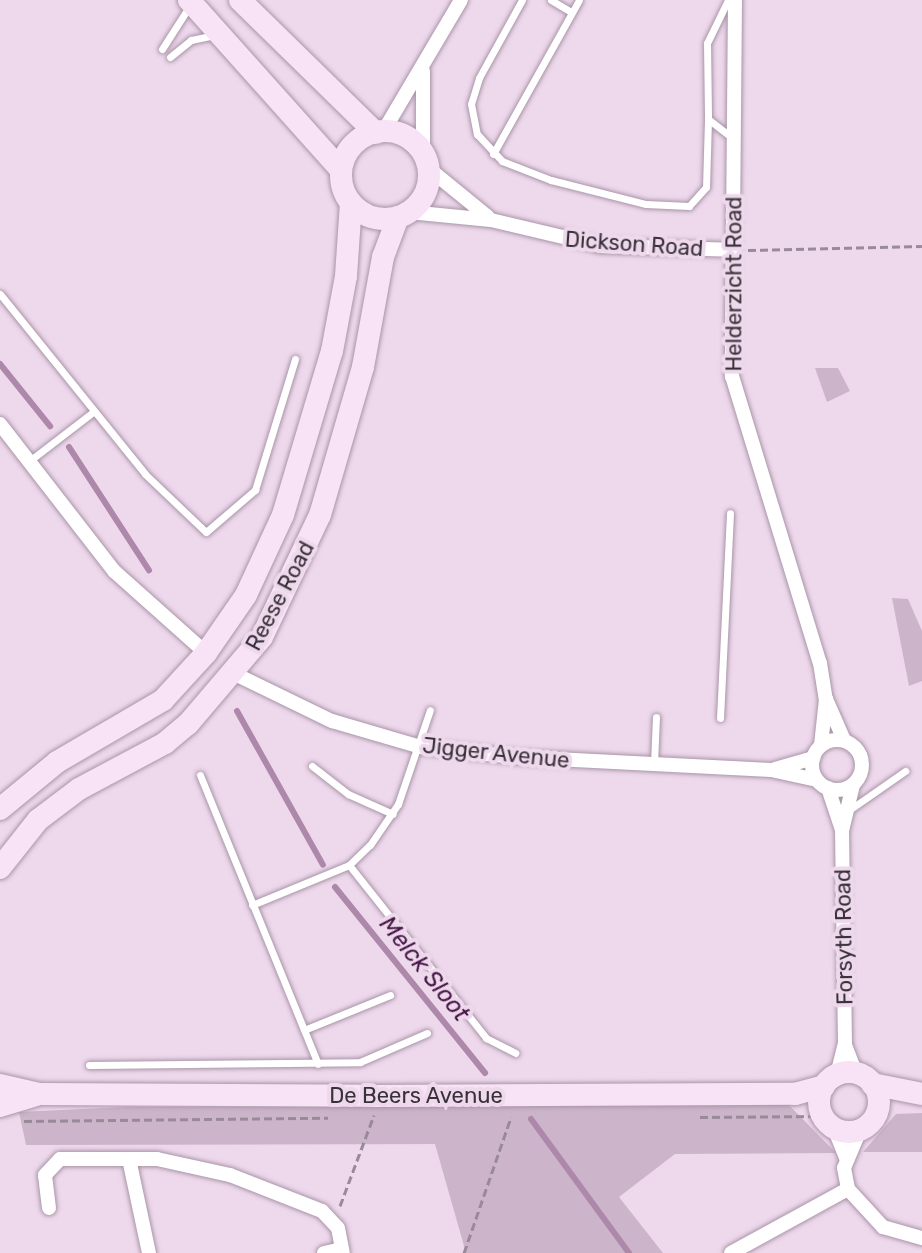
<!DOCTYPE html>
<html>
<head>
<meta charset="utf-8">
<style>
	body { margin:0 }
	#map { position:relative; width:922px; height:1253px; overflow:hidden; background:#eed8ec; font-family:Rubik,sans-serif }
	div>[style] { position:absolute }
	[style*='--x'] { left:calc(var(--x)*1px); top:calc(var(--y)*1px); width:calc(var(--w)*1px); rotate:calc(var(--a)*1deg) }
	.green>* { inset:0; background:#ccb5ca }
	.stream>* { height:6px; margin:-3px; padding:0 3px; transform-origin:3px; border-radius:3px; background:#ad88aa }
	.path>* { height:3px; margin-top:-1.5px; transform-origin:0; background:repeating-linear-gradient(90deg,#998a98 0 8px,transparent 0 12px) }
	.roads { filter:drop-shadow(0 0 2px #a995a8) drop-shadow(0 0 2px #a995a8) }
	.lane>* { height:7px; margin:-3.5px; padding:0 3.5px; transform-origin:3.5px; border-radius:3.5px; background:#fff }
	.street>* { height:14px; margin:-7px; padding:0 7px; transform-origin:7px; border-radius:7px; background:#fff }
	.street>.ring { margin:-7px; padding:0; box-sizing:content-box; background:none; border:14px solid #fff; border-radius:50% }
	.secondary>* { height:22px; margin:-11px; padding:0 11px; transform-origin:11px; border-radius:11px; background:#f8e2f6 }
	.secondary>.ring { margin:-11px; padding:0; box-sizing:content-box; background:none; border:22px solid #f8e2f6; border-radius:50% }
	span { translate:-50% -50%; white-space:nowrap; text-align:center; line-height:1.15; -webkit-text-stroke:8px #eed8ec; paint-order:stroke }
	.street-label { font-size:22px; color:#393139 }
	.water-label { font-size:24px; color:#451744; font-style:italic }
</style>
</head>
<body>
<div id="map">
	<div class="green">
		<div style="clip-path:polygon(815px 368px,838px 368px,850px 391px,827px 402px)"></div>
		<div style="clip-path:polygon(892px 598px,908px 599px,922px 631px,922px 681px,909px 686px)"></div>
		<div style="clip-path:polygon(789px 1105px,836px 1153px,675px 1154px,619px 1197px,663px 1253px,466px 1253px,435px 1144px,26px 1145px,19px 1112px,126px 1107px)"></div>
		<div style="clip-path:polygon(922px 1113px,922px 1152px,863px 1152px,896px 1114px)"></div>
	</div>
	<div class="stream">
		<div style="--x:0;--y:364;--w:80;--a:51.1"></div>
		<div style="--x:69;--y:447;--w:147;--a:57"></div>
		<div style="--x:237;--y:711;--w:176;--a:60.8"></div>
		<div style="--x:335;--y:887;--w:239;--a:51.1"></div>
		<div style="--x:531;--y:1119;--w:166;--a:53.8"></div>
	</div>
	<div class="path">
		<div style="--x:748;--y:250;--w:174;--a:-1.3"></div>
		<div style="--x:700;--y:1117;--w:123;--a:-0.5"></div>
		<div style="--x:24;--y:1121;--w:304;--a:-0.6"></div>
		<div style="--x:340;--y:1206;--w:97;--a:-69.5"></div>
		<div style="--x:464;--y:1253;--w:144;--a:-70.9"></div>
	</div>
	<div class="roads">
		<div class="lane">
			<div style="--x:522;--y:0;--w:89;--a:118.9"></div>
			<div style="--x:479;--y:78;--w:27;--a:107"></div>
			<div style="--x:471;--y:104;--w:31;--a:79"></div>
			<div style="--x:477;--y:134;--w:37;--a:47"></div>
			<div style="--x:502;--y:161;--w:53;--a:21.2"></div>
			<div style="--x:551;--y:180;--w:98;--a:14.2"></div>
			<div style="--x:646;--y:204;--w:43;--a:2.7"></div>
			<div style="--x:689;--y:206;--w:25;--a:-48"></div>
			<div style="--x:706;--y:187;--w:68;--a:-88.3"></div>
			<div style="--x:551;--y:0;--w:23;--a:31"></div>
			<div style="--x:728;--y:0;--w:48;--a:116"></div>
			<div style="--x:707;--y:43;--w:76;--a:89.2"></div>
			<div style="--x:708;--y:119;--w:33;--a:38"></div>
			<div style="--x:162;--y:49;--w:50;--a:-57.3"></div>
			<div style="--x:170;--y:57;--w:27;--a:-39"></div>
			<div style="--x:191;--y:40;--w:25;--a:-12"></div>
			<div style="--x:493;--y:154;--w:176;--a:-60.8"></div>
			<div style="--x:0;--y:294;--w:231;--a:51.1"></div>
			<div style="--x:145;--y:474;--w:84;--a:43.6"></div>
			<div style="--x:206;--y:532;--w:65;--a:-40.6"></div>
			<div style="--x:255;--y:490;--w:137;--a:-73"></div>
			<div style="--x:28;--y:462;--w:82;--a:-37.6"></div>
			<div style="--x:720;--y:718;--w:205;--a:-87.2"></div>
			<div style="--x:654;--y:764;--w:47;--a:-87.6"></div>
			<div style="--x:312;--y:766;--w:46;--a:37.9"></div>
			<div style="--x:348;--y:794;--w:49;--a:24"></div>
			<div style="--x:200;--y:775;--w:312;--a:67.8"></div>
			<div style="--x:852;--y:808;--w:65;--a:-34.9"></div>
			<div style="--x:349;--y:865;--w:221;--a:51.6"></div>
			<div style="--x:486;--y:1038;--w:33;--a:27"></div>
			<div style="--x:252;--y:905;--w:105;--a:-22.4"></div>
			<div style="--x:349;--y:865;--w:29;--a:-44"></div>
			<div style="--x:370;--y:845;--w:50;--a:-55.7"></div>
			<div style="--x:398;--y:804;--w:99;--a:-71.2"></div>
			<div style="--x:304;--y:1030;--w:93;--a:-22.1"></div>
			<div style="--x:89;--y:1065;--w:271;--a:-0.6"></div>
			<div style="--x:360;--y:1062;--w:73;--a:-23.4"></div>
		</div>
		<div class="street">
			<div style="--x:735;--y:0;--w:376;--a:90.5"></div>
			<div style="--x:732;--y:376;--w:300;--a:73"></div>
			<div style="--x:820;--y:663;--w:36;--a:81"></div>
			<div style="--x:826;--y:699;--w:46;--a:96.2"></div>
			<div style="--x:423;--y:71;--w:84;--a:90"></div>
			<div style="--x:383;--y:132;--w:153;--a:-59.4"></div>
			<div style="--x:428;--y:168;--w:77;--a:39.2"></div>
			<div style="--x:409;--y:212;--w:82;--a:5.6"></div>
			<div style="--x:491;--y:220;--w:113;--a:13.3"></div>
			<div style="--x:601;--y:246;--w:131;--a:1.7"></div>
			<div style="--x:0;--y:424;--w:187;--a:52.2"></div>
			<div style="--x:115;--y:572;--w:122;--a:41.7"></div>
			<div style="--x:235;--y:674;--w:108;--a:25.9"></div>
			<div style="--x:332;--y:721;--w:93;--a:16.3"></div>
			<div style="--x:421;--y:747;--w:96;--a:6"></div>
			<div style="--x:516;--y:757;--w:255;--a:2.9"></div>
			<div style="--x:771;--y:770;--w:47;--a:12.3"></div>
			<div style="--x:826;--y:699;--w:45;--a:66.3"></div>
			<div class="ring" style="left:812px;top:740px;width:36px;height:36px"></div>
			<div style="--x:775;--y:769;--w:40;--a:-16"></div>
			<div style="--x:828;--y:788;--w:44;--a:71.6"></div>
			<div style="--x:845;--y:1045;--w:30;--a:69"></div>
			<div style="--x:837;--y:1075;--w:32;--a:-76"></div>
			<div style="--x:845;--y:1044;--w:213;--a:-90.8"></div>
			<div style="--x:842;--y:831;--w:47;--a:-76.6"></div>
			<div style="--x:834;--y:1128;--w:32;--a:68"></div>
			<div style="--x:860;--y:1130;--w:41;--a:112.8"></div>
			<div style="--x:844;--y:1168;--w:21;--a:79"></div>
			<div style="--x:848;--y:1189;--w:52;--a:47.4"></div>
			<div style="--x:883;--y:1227;--w:41;--a:15.8"></div>
			<div style="--x:129;--y:1159;--w:96;--a:78"></div>
			<div style="--x:49;--y:1208;--w:33;--a:-97"></div>
			<div style="--x:45;--y:1175;--w:22;--a:-47"></div>
			<div style="--x:60;--y:1159;--w:97;--a:0"></div>
			<div style="--x:157;--y:1159;--w:75;--a:12.4"></div>
			<div style="--x:230;--y:1175;--w:99;--a:21.4"></div>
			<div style="--x:322;--y:1211;--w:23;--a:47"></div>
			<div style="--x:338;--y:1228;--w:25;--a:79"></div>
			<div style="--x:324;--y:1253;--w:18;--a:-13"></div>
			<div style="--x:731;--y:1253;--w:133;--a:-28.7"></div>
		</div>
		<div class="secondary">
			<div style="--x:189;--y:0;--w:228;--a:48.2"></div>
			<div style="--x:240;--y:0;--w:190;--a:44.4"></div>
			<div class="ring" style="left:341px;top:131px;width:66px;height:66px"></div>
			<div style="--x:0;--y:809;--w:74;--a:-39.5"></div>
			<div style="--x:57;--y:762;--w:123;--a:-30.3"></div>
			<div style="--x:163;--y:700;--w:64;--a:-47.5"></div>
			<div style="--x:206;--y:653;--w:70;--a:-55.4"></div>
			<div style="--x:246;--y:595;--w:88;--a:-65.2"></div>
			<div style="--x:283;--y:515;--w:171;--a:-73.4"></div>
			<div style="--x:332;--y:351;--w:76;--a:-79.4"></div>
			<div style="--x:346;--y:276;--w:73;--a:-86.1"></div>
			<div style="--x:0;--y:868;--w:61;--a:-51.6"></div>
			<div style="--x:38;--y:820;--w:51;--a:-37.1"></div>
			<div style="--x:79;--y:789;--w:98;--a:-28.1"></div>
			<div style="--x:165;--y:743;--w:30;--a:-40"></div>
			<div style="--x:188;--y:724;--w:114;--a:-49.6"></div>
			<div style="--x:262;--y:637;--w:135;--a:-64.6"></div>
			<div style="--x:320;--y:515;--w:154;--a:-73.8"></div>
			<div style="--x:363;--y:367;--w:112;--a:-79.7"></div>
			<div style="--x:383;--y:257;--w:43;--a:-69.4"></div>
			<div class="ring" style="left:819px;top:1072px;width:38px;height:38px"></div>
			<div style="--x:872;--y:1084;--w:51;--a:11.3"></div>
			<div style="--x:0;--y:1085;--w:39;--a:13"></div>
			<div style="--x:38;--y:1094;--w:337;--a:0.3"></div>
			<div style="--x:375;--y:1096;--w:420;--a:-0.3"></div>
			<div style="--x:795;--y:1094;--w:30;--a:-15"></div>
			<div style="--x:0;--y:1106;--w:38;--a:-17"></div>
		</div>
	</div>
	<div class="street-label">
		<span style="left:634px;top:244px;rotate:4deg">Dickson Road</span>
		<span style="left:734px;top:284px;rotate:-90deg">Helderzicht Road</span>
		<span style="left:280px;top:596px;rotate:-62deg">Reese Road</span>
		<span style="left:496px;top:753px;rotate:6deg">Jigger Avenue</span>
		<span style="left:844px;top:937px;rotate:-91deg">Forsyth Road</span>
		<span style="left:416px;top:1096px">De Beers Avenue</span>
	</div>
	<div class="water-label">
		<span style="left:424px;top:969px;rotate:51deg">Melck Sloot</span>
	</div>
</div>
</body>
</html>
